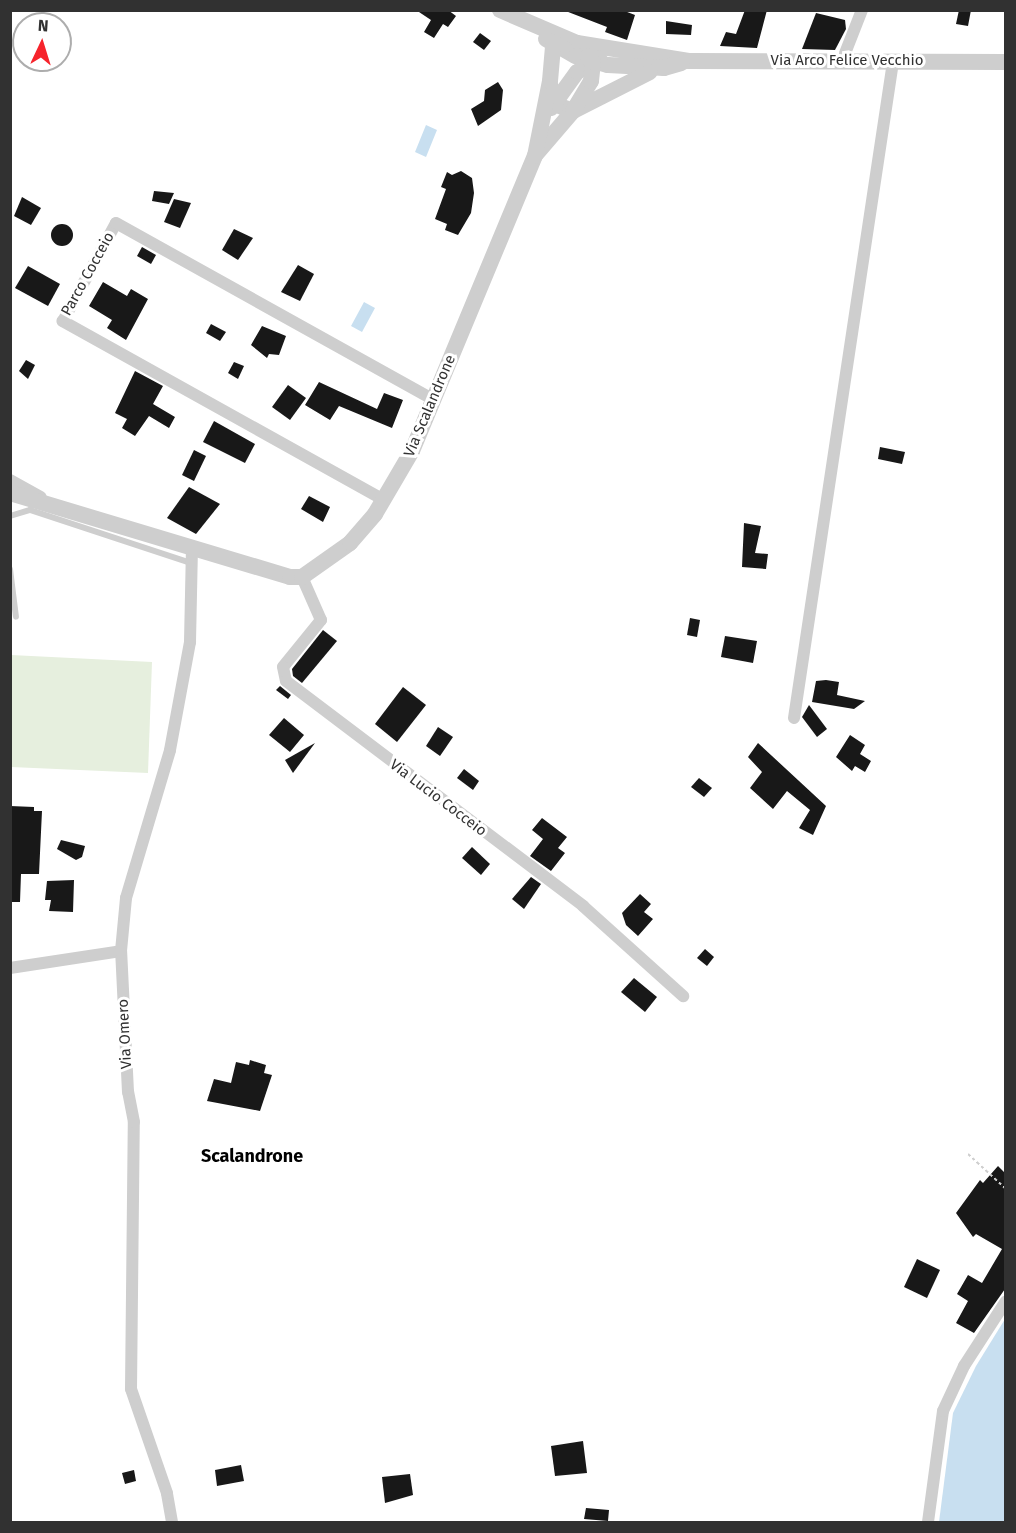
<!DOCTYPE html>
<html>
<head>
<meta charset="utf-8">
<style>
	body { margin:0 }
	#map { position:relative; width:1016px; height:1533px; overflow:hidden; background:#fff; font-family:"Fira Sans",sans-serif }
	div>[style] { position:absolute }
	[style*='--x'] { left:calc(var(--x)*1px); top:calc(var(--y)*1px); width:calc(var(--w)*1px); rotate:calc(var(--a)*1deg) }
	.green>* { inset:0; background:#e6efde }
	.water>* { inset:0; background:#c8dff0 }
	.building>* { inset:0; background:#181818 }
	.round { border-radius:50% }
	.path>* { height:2px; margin-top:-1px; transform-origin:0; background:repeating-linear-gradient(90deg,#cecece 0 3px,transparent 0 6px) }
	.service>* { height:6px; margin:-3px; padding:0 3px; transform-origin:3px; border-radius:3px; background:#cecece }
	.minor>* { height:12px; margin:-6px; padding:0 6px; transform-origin:6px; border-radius:6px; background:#cecece }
	.tertiary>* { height:16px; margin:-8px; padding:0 8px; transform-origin:8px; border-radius:8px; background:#cecece }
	span { translate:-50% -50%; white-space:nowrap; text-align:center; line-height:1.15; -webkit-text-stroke:6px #fff; paint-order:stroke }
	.street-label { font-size:15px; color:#313131 }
	.quarter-label { font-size:18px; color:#000; font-weight:700 }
	.frame { position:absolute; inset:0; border:12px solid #313131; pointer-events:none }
	.north { position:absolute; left:12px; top:12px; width:60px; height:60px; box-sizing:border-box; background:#fff; border:2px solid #adadad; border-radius:50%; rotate:4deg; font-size:16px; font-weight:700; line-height:24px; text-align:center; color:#313131 }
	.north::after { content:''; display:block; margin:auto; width:21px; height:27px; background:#f6242c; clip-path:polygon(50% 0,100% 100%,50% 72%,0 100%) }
</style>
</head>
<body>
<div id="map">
	<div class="green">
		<div style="clip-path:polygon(11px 655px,152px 662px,148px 773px,11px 767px)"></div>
	</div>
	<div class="water">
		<div style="clip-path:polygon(426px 125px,437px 130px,426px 157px,415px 152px)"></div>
		<div style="clip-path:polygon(364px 302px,375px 308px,362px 332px,351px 326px)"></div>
		<div style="clip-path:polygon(1005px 1319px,1005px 1522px,939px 1522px,953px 1413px,976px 1366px)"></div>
	</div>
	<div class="building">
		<div style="clip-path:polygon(416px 10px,448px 10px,456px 16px,448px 27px,443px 24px,434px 38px,424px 32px,431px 20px)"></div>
		<div style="clip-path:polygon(563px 10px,622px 10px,635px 15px,627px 40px,605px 32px,607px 27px)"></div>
		<div style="clip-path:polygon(745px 10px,767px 10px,757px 48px,720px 46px,726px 32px,736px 34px)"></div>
		<div style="clip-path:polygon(959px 10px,971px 10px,968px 26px,956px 24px)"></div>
		<div style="clip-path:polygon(816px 13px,845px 20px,846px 29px,835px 50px,802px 49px)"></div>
		<div style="clip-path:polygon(666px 21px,692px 25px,691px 35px,666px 34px)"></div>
		<div style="clip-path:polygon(480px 33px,491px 41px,484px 50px,473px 42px)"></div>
		<div style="clip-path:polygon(498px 82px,503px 90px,501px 110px,478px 126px,471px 109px,484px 101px,485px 90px)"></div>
		<div style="clip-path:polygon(461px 171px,472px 178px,474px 193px,471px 213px,458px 235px,445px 230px,447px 224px,435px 219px,446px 189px,441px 187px,447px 172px,452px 175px)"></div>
		<div style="clip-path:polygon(154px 191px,174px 193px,169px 204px,152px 201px)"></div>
		<div style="clip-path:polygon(22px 197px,41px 208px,31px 225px,14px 216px)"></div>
		<div style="clip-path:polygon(174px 199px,191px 203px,180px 228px,164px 222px)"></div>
		<div class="round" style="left:51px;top:224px;width:22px;height:22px"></div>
		<div style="clip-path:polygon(234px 229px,253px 238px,238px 260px,222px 250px)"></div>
		<div style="clip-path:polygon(142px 247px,156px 255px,151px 264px,137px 256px)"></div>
		<div style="clip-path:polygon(298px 265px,314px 274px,300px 301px,281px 292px)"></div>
		<div style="clip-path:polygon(28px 266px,60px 284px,48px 306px,15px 288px)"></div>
		<div style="clip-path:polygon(103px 282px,127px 296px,131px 289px,148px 299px,126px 340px,107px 328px,112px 320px,89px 306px)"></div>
		<div style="clip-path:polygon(211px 324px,226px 332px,220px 341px,206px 333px)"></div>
		<div style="clip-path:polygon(262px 326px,286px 336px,279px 355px,269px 354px,267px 358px,251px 345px)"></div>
		<div style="clip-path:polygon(26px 360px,35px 365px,28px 379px,19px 371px)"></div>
		<div style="clip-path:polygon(234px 362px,244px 366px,238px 379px,228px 373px)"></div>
		<div style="clip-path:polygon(135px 371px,163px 386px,153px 404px,175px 417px,169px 428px,149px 416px,135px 436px,122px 428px,127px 419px,115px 413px)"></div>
		<div style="clip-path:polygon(319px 382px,377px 409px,384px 393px,403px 400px,392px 428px,339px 406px,330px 420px,305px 405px)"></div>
		<div style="clip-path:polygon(288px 385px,306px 398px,290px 420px,272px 407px)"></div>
		<div style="clip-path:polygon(214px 421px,255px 444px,245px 463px,203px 442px)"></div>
		<div style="clip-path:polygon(880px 447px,905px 452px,902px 464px,878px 459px)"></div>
		<div style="clip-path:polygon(194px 450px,206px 456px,194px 481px,182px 475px)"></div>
		<div style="clip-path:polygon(189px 487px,220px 504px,196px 534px,167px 518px)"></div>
		<div style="clip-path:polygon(309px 496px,330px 507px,323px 522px,301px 509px)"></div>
		<div style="clip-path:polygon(744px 523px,761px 526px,755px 553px,768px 554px,766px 569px,742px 567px)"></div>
		<div style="clip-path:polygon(690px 618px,700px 620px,697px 637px,687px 635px)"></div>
		<div style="clip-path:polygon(323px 630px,337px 641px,302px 683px,293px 676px,292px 669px)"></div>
		<div style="clip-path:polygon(725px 636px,757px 641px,753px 663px,721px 657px)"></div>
		<div style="clip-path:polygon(826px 680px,839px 682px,837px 695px,865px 701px,854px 709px,812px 702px,816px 681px)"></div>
		<div style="clip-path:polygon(280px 686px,291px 695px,288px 699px,276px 690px)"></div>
		<div style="clip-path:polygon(403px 687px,426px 705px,397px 742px,375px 724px)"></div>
		<div style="clip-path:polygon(809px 705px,827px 729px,817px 737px,802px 717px)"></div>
		<div style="clip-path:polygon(284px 718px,304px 735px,290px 752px,269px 735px)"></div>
		<div style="clip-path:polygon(438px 727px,453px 737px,440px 756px,426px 746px)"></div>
		<div style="clip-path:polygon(850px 735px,865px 745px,860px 754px,871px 761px,865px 772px,855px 766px,852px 771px,836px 757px)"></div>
		<div style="clip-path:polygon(315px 743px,293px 773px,285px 760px)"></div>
		<div style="clip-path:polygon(758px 743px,826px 806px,813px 835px,799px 828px,810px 810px,787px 791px,773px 809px,750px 788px,762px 772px,748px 757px)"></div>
		<div style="clip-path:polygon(464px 769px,479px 781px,473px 790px,457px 778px)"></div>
		<div style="clip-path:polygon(699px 778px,712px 788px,704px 797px,691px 787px)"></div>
		<div style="clip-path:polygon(10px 806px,34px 807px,34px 811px,42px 811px,39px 874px,21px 874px,20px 902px,10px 902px)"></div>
		<div style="clip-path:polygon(542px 818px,567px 837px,558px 848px,565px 853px,551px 871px,530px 856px,543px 839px,532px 830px)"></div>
		<div style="clip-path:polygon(61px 840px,85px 846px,82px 857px,76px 860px,57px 849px)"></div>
		<div style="clip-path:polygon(472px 847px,490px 864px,481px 875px,462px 858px)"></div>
		<div style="clip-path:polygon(531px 877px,541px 884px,524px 909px,512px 899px)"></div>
		<div style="clip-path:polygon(74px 880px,73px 912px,49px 911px,51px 900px,45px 900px,47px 881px)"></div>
		<div style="clip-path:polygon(640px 894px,651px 904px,644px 912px,653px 919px,638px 936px,626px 925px,622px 913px)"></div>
		<div style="clip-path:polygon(705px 949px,714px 957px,707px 966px,697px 958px)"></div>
		<div style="clip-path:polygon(634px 978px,657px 997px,645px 1012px,621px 992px)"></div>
		<div style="clip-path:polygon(250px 1060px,266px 1065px,264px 1073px,272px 1075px,260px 1111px,207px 1101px,214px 1079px,231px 1083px,236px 1062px,249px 1065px)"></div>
		<div style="clip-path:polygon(998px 1166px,1005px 1173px,1005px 1289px,974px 1333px,956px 1323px,968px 1301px,957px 1294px,968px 1275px,982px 1283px,1002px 1249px,976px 1234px,973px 1237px,956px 1213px,980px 1180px,983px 1183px)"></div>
		<div style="clip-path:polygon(917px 1259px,940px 1270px,927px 1298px,904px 1287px)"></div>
		<div style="clip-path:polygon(583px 1441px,587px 1473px,555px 1476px,551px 1446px)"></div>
		<div style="clip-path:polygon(241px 1465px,244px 1481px,217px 1486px,215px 1470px)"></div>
		<div style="clip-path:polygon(134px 1470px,136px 1481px,125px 1484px,122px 1473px)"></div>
		<div style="clip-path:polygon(410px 1474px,413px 1495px,385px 1503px,382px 1477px)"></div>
		<div style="clip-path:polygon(586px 1508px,609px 1510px,608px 1521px,584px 1519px)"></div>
	</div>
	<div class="path">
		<div style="--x:968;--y:1154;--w:52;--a:42.6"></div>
	</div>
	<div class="service">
		<div style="--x:10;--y:516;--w:21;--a:-17"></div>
		<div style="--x:30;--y:510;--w:169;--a:18.2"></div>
		<div style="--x:10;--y:569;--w:48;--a:82.9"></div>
	</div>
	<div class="minor">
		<div style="--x:842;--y:61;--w:55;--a:-68.6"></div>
		<div style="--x:10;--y:480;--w:35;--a:29"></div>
		<div style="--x:384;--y:500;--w:368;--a:-150.9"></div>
		<div style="--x:63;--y:321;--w:111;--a:-61.6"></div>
		<div style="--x:116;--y:223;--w:364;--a:29.1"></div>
		<div style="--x:302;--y:577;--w:47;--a:66.2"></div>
		<div style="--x:321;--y:620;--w:60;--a:129"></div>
		<div style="--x:283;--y:667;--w:14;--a:78"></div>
		<div style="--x:286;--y:681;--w:373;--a:37.1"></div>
		<div style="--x:583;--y:906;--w:135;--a:42"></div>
		<div style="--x:794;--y:718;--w:663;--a:-81.42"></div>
		<div style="--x:10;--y:968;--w:112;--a:-8.7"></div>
		<div style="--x:172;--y:1522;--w:29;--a:-100"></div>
		<div style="--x:167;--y:1493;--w:110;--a:-109.1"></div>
		<div style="--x:131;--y:1389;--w:267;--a:-89.4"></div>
		<div style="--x:134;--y:1122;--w:31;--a:-101"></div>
		<div style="--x:128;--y:1092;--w:141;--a:-92.8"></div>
		<div style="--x:121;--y:951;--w:53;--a:-84.6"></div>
		<div style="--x:126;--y:898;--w:154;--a:-73.4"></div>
		<div style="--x:170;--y:750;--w:110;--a:-79.5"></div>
		<div style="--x:190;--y:642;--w:95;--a:-88.8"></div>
		<div style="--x:928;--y:1522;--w:112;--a:-82.3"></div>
		<div style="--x:943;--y:1411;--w:50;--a:-65"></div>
		<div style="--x:964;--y:1366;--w:77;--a:-57.1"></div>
	</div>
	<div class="tertiary">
		<div style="--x:500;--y:10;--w:84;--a:23.2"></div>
		<div style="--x:577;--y:43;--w:113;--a:9.1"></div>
		<div style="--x:689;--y:61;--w:317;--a:0.2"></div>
		<div style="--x:546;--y:39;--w:34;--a:30"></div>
		<div style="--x:576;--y:56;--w:33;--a:16"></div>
		<div style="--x:608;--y:65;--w:56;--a:3.1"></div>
		<div style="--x:664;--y:68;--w:18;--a:-16"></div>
		<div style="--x:550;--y:85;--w:21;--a:71"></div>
		<div style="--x:557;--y:105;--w:17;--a:21"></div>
		<div style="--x:573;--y:111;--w:86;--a:-26.9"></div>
		<div style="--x:551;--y:108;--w:44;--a:-54.2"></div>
		<div style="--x:577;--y:72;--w:26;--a:-31"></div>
		<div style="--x:537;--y:153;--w:55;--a:-49.4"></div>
		<div style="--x:573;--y:111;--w:35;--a:-59"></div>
		<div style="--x:591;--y:81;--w:19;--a:-84"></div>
		<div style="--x:593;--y:62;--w:8;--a:-135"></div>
		<div style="--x:10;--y:493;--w:292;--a:16.7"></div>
		<div style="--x:290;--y:577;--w:12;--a:0"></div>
		<div style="--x:302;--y:577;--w:59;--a:-35.3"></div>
		<div style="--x:350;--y:543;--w:38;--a:-49"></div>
		<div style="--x:375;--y:514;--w:73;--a:-59.6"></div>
		<div style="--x:412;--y:451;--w:320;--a:-67.4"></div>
		<div style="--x:535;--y:156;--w:76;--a:-78.7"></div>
		<div style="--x:550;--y:81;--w:37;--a:-85"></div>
	</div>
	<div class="street-label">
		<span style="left:847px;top:61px">Via Arco Felice Vecchio</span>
		<span style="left:88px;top:274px;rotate:-61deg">Parco Cocceio</span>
		<span style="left:430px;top:406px;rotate:-67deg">Via Scalandrone</span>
		<span style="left:438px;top:798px;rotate:37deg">Via Lucio Cocceio</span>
		<span style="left:125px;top:1034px;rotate:-93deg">Via Omero</span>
	</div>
	<div class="quarter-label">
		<span style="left:252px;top:1156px">Scalandrone</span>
	</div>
	<div class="frame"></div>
	<div class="north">N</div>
</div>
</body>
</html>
